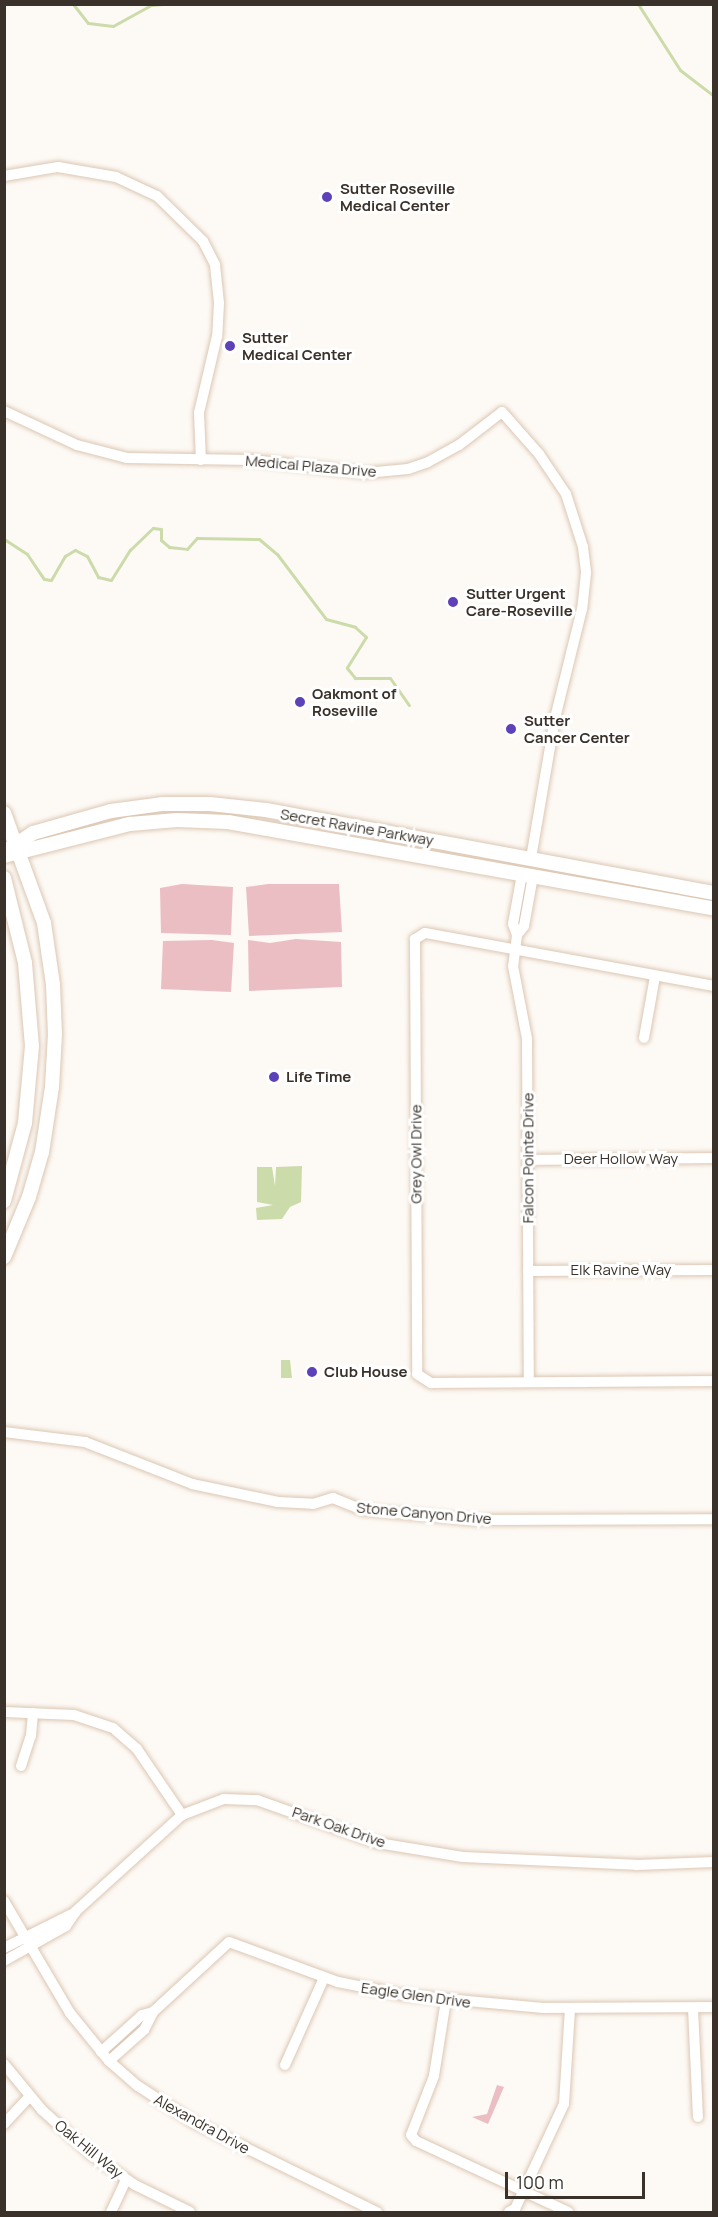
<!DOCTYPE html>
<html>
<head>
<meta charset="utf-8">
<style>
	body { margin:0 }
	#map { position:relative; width:718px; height:2217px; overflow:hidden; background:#fdf9f4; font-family:Manrope,sans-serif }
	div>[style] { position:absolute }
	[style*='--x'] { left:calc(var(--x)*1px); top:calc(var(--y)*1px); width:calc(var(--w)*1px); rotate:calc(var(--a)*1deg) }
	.green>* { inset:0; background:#ebbec3 }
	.water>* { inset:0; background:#ccdbaa }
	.stream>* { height:3px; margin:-1.5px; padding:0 1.5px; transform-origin:1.5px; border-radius:1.5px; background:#ccdbaa }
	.roads { filter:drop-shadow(0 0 2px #dcc7b3) drop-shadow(0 0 2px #dcc7b3) }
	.minor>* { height:10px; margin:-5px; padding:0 5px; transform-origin:5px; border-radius:5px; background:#fff }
	.major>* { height:14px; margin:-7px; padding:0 7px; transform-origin:7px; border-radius:7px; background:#fff }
	.dots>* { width:16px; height:16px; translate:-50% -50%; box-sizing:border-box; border:3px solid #fff; border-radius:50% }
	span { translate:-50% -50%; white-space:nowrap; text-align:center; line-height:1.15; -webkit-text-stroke:6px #fff; paint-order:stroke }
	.poi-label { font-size:15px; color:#3a322a; font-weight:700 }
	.left { translate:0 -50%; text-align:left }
	.street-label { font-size:15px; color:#3a322a }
	.frame { position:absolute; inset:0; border:6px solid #3a322a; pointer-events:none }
	.scale { position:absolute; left:505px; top:2172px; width:140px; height:27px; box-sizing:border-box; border:3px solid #3a322a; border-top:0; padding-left:8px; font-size:18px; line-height:21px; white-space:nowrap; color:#3a322a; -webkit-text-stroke:4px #fff; paint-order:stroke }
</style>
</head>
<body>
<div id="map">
	<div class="green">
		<div style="clip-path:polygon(182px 884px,233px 887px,231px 935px,161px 933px,160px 888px)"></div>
		<div style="clip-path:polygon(268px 884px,339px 884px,342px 932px,249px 936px,246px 887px)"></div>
		<div style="clip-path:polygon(296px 939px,341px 942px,342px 987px,249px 991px,248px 940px,270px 943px)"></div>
		<div style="clip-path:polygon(212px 940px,234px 943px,231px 992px,161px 989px,163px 941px)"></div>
		<div style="clip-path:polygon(497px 2085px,504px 2087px,488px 2124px,472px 2117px,487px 2114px)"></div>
	</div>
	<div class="water">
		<div style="clip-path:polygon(302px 1166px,301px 1202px,290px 1207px,282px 1219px,257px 1220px,256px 1208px,273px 1205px,257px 1202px,257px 1167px,272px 1167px,275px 1186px,276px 1167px)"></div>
		<div style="clip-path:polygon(281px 1360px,290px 1360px,292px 1378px,281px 1378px)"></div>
	</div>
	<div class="stream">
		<div style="--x:73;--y:4;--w:24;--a:52"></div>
		<div style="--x:88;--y:23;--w:25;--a:7"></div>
		<div style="--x:113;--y:26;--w:43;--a:-28.9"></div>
		<div style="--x:151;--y:5;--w:12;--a:-5"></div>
		<div style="--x:638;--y:4;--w:78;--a:57.5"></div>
		<div style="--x:680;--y:70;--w:43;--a:37.4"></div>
		<div style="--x:4;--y:539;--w:27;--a:33"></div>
		<div style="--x:27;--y:554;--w:30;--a:56"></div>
		<div style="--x:44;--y:579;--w:7;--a:8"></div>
		<div style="--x:51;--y:580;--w:28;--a:-60"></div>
		<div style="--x:65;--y:556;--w:12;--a:-31"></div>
		<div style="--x:75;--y:550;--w:13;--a:27"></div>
		<div style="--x:87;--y:556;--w:24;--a:62"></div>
		<div style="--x:98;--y:577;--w:13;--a:13"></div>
		<div style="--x:111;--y:580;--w:36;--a:-58"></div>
		<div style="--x:130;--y:550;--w:32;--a:-44"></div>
		<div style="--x:153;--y:528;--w:8;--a:7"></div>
		<div style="--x:161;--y:529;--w:11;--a:90"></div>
		<div style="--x:161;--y:540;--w:11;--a:41"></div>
		<div style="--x:169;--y:547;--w:18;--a:6"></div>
		<div style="--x:187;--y:549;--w:15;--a:-48"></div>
		<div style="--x:197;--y:538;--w:62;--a:0.9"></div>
		<div style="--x:259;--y:539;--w:23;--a:40"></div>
		<div style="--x:277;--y:554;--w:81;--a:53"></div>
		<div style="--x:326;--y:619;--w:30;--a:15"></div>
		<div style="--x:355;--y:627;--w:15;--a:42"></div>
		<div style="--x:366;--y:637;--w:36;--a:122"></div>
		<div style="--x:347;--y:668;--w:13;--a:51"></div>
		<div style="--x:355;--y:678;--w:35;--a:0"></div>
		<div style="--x:390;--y:678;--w:33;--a:55"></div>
	</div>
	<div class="roads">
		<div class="minor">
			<div style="--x:4;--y:176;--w:55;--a:-9.5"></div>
			<div style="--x:58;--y:167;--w:59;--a:9.8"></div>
			<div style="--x:116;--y:177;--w:45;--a:24.9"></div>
			<div style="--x:157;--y:196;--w:64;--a:44.4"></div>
			<div style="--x:203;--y:241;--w:27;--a:63"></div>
			<div style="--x:215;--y:265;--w:38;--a:84"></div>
			<div style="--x:219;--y:303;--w:33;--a:93"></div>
			<div style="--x:217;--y:336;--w:79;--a:103.2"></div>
			<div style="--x:199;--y:413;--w:47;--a:87.6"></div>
			<div style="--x:4;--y:411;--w:81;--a:25"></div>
			<div style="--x:77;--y:445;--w:52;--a:14.6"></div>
			<div style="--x:127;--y:458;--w:124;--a:0.9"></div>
			<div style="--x:251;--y:460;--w:116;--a:6.4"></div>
			<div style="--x:366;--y:473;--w:42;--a:-5.4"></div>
			<div style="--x:408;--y:469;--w:21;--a:-19"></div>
			<div style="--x:428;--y:462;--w:35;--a:-29"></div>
			<div style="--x:459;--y:445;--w:54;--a:-37.5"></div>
			<div style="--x:502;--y:412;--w:56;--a:48.6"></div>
			<div style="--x:539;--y:454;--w:48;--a:56"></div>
			<div style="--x:566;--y:494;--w:56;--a:72.2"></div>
			<div style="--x:583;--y:547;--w:26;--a:83"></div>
			<div style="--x:586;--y:573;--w:36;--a:96"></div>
			<div style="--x:582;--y:609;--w:112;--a:103.9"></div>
			<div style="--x:555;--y:718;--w:143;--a:99.7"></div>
			<div style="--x:522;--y:874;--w:51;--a:100.2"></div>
			<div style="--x:513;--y:924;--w:12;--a:70"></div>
			<div style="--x:517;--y:935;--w:31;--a:97"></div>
			<div style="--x:513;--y:966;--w:74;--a:79.1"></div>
			<div style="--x:527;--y:1039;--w:343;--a:89.7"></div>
			<div style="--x:517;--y:935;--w:11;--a:-52"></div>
			<div style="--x:524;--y:926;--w:51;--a:-79.8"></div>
			<div style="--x:714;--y:986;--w:294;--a:-169.6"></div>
			<div style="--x:425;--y:933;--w:12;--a:149"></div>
			<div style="--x:415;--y:939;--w:435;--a:89.7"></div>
			<div style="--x:417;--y:1374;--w:17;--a:33"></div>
			<div style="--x:431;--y:1383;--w:283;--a:-0.4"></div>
			<div style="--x:644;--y:1038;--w:63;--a:-79.9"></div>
			<div style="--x:528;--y:1160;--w:186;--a:-0.6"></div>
			<div style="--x:528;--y:1271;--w:186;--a:-0.3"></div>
			<div style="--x:4;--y:1432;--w:82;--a:7"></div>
			<div style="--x:85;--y:1442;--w:115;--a:21.4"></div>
			<div style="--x:192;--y:1484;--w:88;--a:11.8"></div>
			<div style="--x:278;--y:1502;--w:35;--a:3"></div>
			<div style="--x:313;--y:1504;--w:21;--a:-17"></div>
			<div style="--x:333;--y:1498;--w:31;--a:22"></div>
			<div style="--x:362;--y:1510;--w:109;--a:5.2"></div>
			<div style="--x:471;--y:1520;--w:243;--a:-0.2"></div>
			<div style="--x:4;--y:1712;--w:70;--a:2.5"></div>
			<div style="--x:74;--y:1715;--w:41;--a:18.4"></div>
			<div style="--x:113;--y:1728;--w:32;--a:41"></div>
			<div style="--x:137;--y:1749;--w:80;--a:55.7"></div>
			<div style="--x:21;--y:1766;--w:32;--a:-72"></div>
			<div style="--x:31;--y:1736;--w:23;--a:-85"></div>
			<div style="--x:4;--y:1901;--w:130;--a:59.5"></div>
			<div style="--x:70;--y:2013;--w:62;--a:50.9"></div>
			<div style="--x:109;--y:2061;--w:38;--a:41"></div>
			<div style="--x:138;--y:2086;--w:66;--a:33.2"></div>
			<div style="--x:193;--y:2122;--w:205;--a:26.1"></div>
			<div style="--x:4;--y:1948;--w:80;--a:-26.6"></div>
			<div style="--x:4;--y:1961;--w:71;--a:-29.4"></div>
			<div style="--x:66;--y:1926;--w:18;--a:-56"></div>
			<div style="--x:76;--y:1911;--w:143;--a:-42.2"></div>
			<div style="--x:182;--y:1815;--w:45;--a:-20.9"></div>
			<div style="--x:224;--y:1799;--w:33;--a:2"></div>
			<div style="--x:257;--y:1800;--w:128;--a:19.6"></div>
			<div style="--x:378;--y:1843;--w:86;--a:9.4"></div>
			<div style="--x:463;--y:1857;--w:173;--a:2.6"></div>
			<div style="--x:636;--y:1865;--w:78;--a:-2.2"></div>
			<div style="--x:446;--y:2000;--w:77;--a:99"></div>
			<div style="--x:434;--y:2076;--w:63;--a:111.3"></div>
			<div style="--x:411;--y:2135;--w:8;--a:50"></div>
			<div style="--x:416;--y:2141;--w:168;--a:25"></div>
			<div style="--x:693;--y:2008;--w:109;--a:87.4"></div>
			<div style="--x:101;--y:2052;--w:55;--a:-42.1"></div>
			<div style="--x:142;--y:2015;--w:11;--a:-15"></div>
			<div style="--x:109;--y:2061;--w:47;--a:-41.5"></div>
			<div style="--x:144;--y:2030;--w:20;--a:-63"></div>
			<div style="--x:153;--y:2012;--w:103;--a:-42.6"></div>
			<div style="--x:229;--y:1942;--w:116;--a:20.2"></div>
			<div style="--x:338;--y:1982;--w:66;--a:11.3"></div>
			<div style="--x:403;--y:1995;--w:141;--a:5.3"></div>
			<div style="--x:543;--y:2008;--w:171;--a:-0.3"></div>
			<div style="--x:4;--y:2064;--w:60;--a:50.4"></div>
			<div style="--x:42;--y:2110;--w:67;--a:42"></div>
			<div style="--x:92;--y:2155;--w:52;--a:34.9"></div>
			<div style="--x:135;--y:2185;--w:61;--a:26.1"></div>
			<div style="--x:285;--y:2065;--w:95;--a:-65.9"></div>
			<div style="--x:4;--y:2124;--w:38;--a:-47"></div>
			<div style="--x:111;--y:2212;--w:35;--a:-65"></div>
			<div style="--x:509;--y:2212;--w:7;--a:-27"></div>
			<div style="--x:515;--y:2209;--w:116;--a:-65"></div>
			<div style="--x:564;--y:2104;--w:95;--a:-86.4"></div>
		</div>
		<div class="major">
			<div style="--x:4;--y:813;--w:117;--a:70"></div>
			<div style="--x:44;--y:923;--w:63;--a:81.7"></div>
			<div style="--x:53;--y:985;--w:49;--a:87.7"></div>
			<div style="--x:55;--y:1034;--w:53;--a:93.2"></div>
			<div style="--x:52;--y:1087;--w:66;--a:98.7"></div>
			<div style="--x:42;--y:1152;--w:47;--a:106.1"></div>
			<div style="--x:29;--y:1197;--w:65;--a:112.6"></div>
			<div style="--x:4;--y:852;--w:35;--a:-33"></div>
			<div style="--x:33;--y:833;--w:81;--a:-15.8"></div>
			<div style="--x:111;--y:811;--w:51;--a:-7.8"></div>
			<div style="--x:162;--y:804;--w:48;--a:0"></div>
			<div style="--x:210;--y:804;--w:56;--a:6.1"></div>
			<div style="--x:266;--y:810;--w:456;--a:10.5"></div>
			<div style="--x:4;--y:856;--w:130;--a:-14.3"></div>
			<div style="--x:130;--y:824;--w:47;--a:-4.9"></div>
			<div style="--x:177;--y:820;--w:51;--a:2.2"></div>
			<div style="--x:228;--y:822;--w:494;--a:10.1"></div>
			<div style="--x:4;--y:878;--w:88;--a:76.1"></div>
			<div style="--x:25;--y:963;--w:83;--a:85.2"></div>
			<div style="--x:32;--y:1046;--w:77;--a:95.2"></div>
			<div style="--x:25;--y:1123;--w:81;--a:105.1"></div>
		</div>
	</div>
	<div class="dots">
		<div style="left:327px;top:197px;background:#5c41b9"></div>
		<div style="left:230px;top:346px;background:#5c41b9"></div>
		<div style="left:453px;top:602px;background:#5c41b9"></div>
		<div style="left:300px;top:702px;background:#5c41b9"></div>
		<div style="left:511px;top:729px;background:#5c41b9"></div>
		<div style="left:274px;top:1077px;background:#5c41b9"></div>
		<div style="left:312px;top:1372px;background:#5c41b9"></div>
	</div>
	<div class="poi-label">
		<span class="left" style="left:340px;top:197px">Sutter Roseville<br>Medical Center</span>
		<span class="left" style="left:242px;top:346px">Sutter<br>Medical Center</span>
		<span class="left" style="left:466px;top:602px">Sutter Urgent<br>Care-Roseville</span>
		<span class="left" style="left:312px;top:702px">Oakmont of<br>Roseville</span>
		<span class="left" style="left:524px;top:729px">Sutter<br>Cancer Center</span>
		<span class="left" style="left:286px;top:1077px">Life Time</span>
		<span class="left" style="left:324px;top:1372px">Club House</span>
	</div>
	<div class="street-label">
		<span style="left:311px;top:466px;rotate:5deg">Medical Plaza Drive</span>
		<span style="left:357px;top:827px;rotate:10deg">Secret Ravine Parkway</span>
		<span style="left:416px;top:1154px;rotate:-90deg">Grey Owl Drive</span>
		<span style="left:528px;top:1158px;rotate:-90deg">Falcon Pointe Drive</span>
		<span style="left:621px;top:1159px">Deer Hollow Way</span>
		<span style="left:621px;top:1270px">Elk Ravine Way</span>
		<span style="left:424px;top:1513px;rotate:5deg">Stone Canyon Drive</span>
		<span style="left:339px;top:1827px;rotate:19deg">Park Oak Drive</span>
		<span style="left:416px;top:1995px;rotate:8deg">Eagle Glen Drive</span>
		<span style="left:202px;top:2124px;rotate:29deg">Alexandra Drive</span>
		<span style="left:89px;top:2149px;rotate:39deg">Oak Hill Way</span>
	</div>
	<div class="frame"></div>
	<div class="scale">100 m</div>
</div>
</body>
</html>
